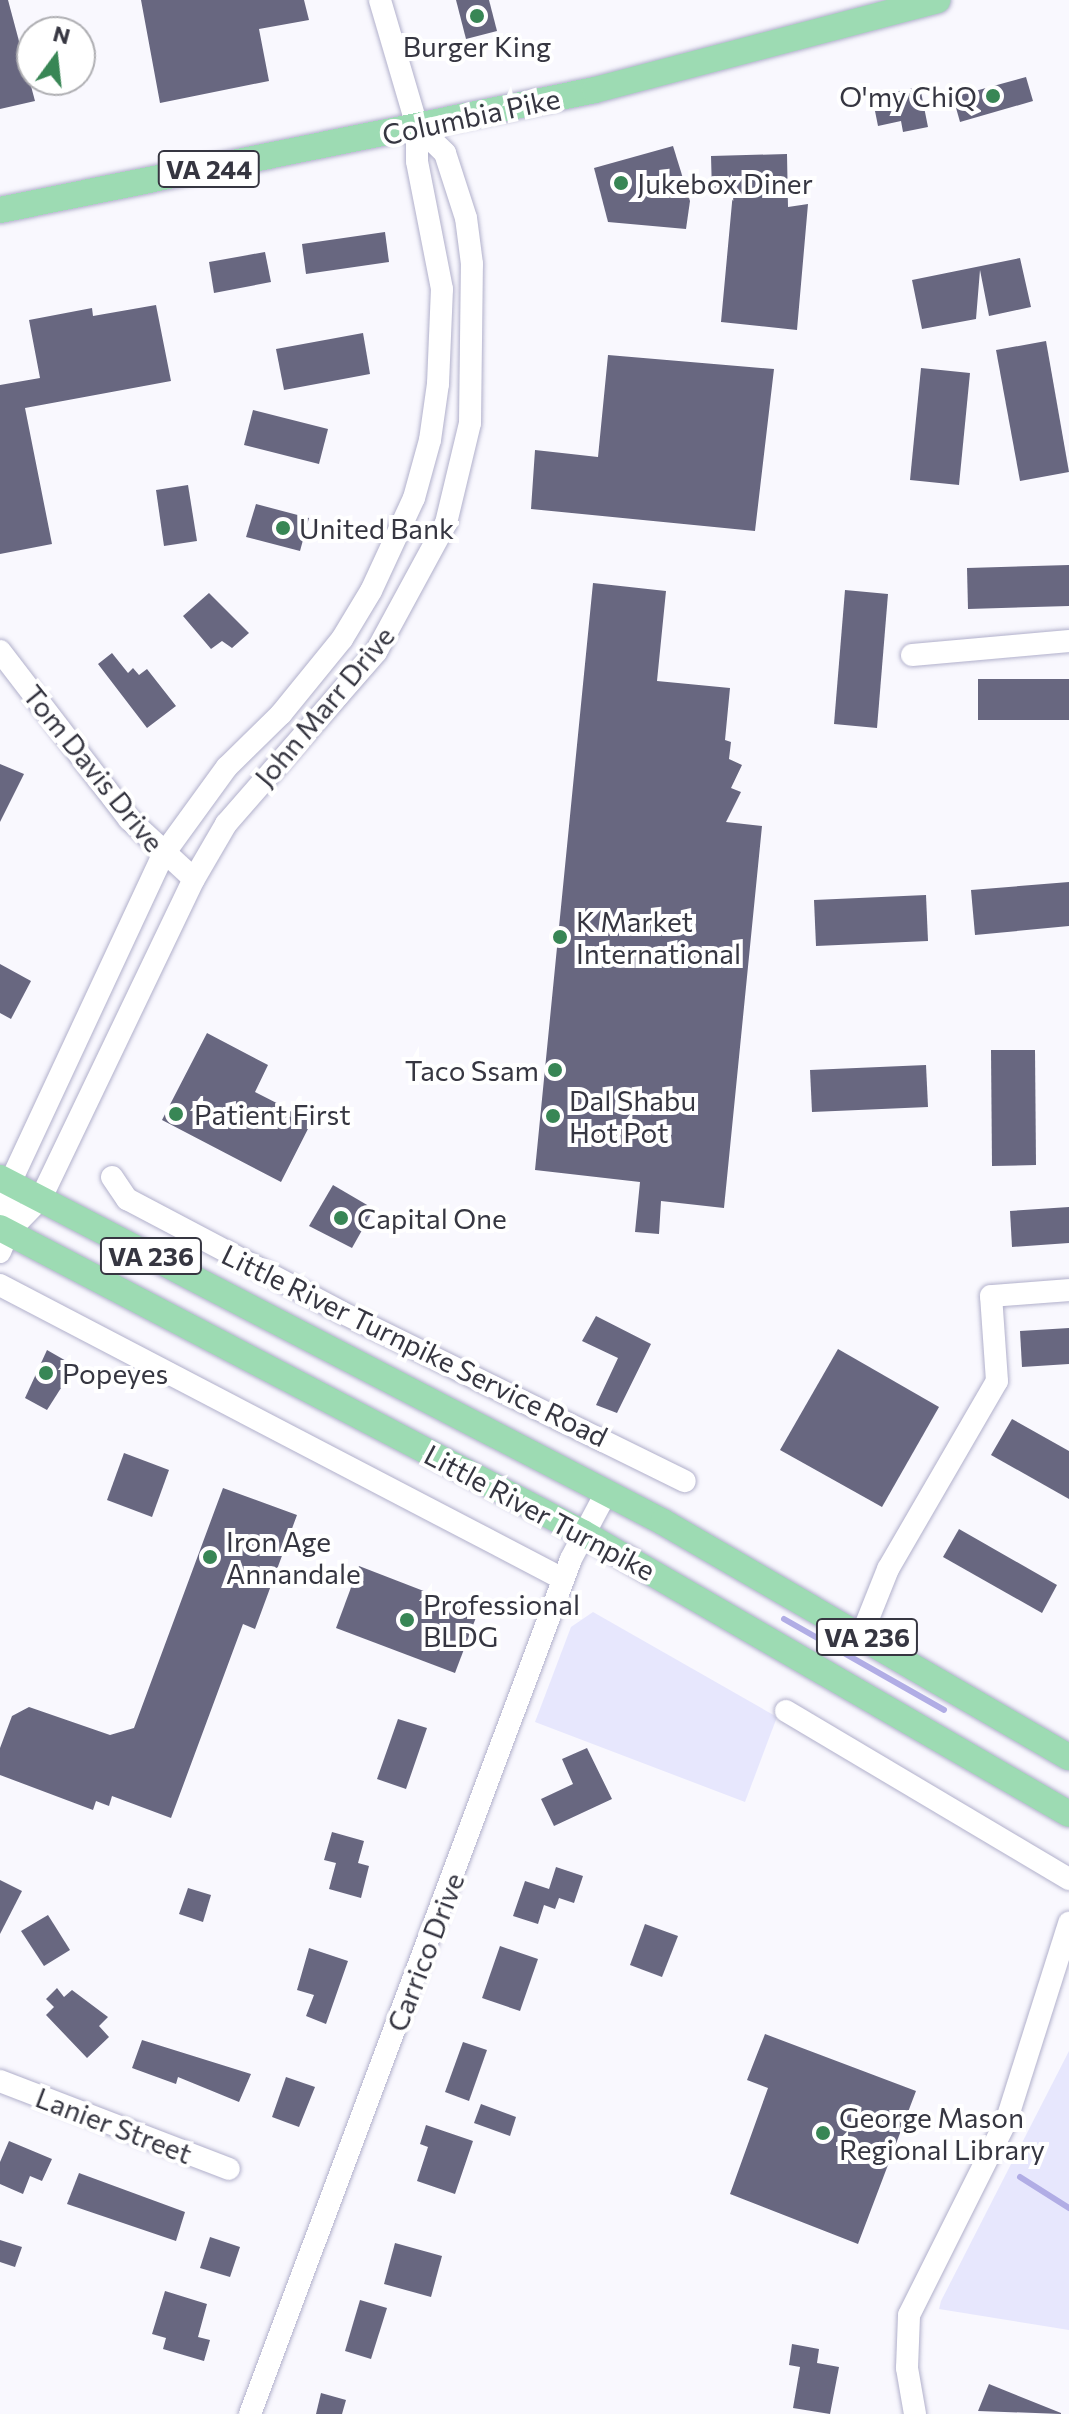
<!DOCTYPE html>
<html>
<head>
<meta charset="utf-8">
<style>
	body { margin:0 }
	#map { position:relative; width:1069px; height:2414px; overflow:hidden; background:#f9f8fe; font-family:Commissioner,sans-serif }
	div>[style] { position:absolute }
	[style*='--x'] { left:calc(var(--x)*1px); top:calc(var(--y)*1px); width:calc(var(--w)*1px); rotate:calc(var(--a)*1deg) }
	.green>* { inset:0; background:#e7e7fd }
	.stream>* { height:6px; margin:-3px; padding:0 3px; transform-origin:3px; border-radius:3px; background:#b1ade5 }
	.building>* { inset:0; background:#686780 }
	.roads { filter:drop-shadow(0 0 2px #b1b0cb) drop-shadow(0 0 2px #b1b0cb) }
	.minor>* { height:22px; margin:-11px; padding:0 11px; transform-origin:11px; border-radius:11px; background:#fff }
	.major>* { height:26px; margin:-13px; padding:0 13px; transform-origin:13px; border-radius:13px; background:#9ddbb3 }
	.dots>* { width:22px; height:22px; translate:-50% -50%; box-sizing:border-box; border:4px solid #fff; border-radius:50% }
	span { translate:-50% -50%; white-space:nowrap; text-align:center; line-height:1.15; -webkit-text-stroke:8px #fff; paint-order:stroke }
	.shield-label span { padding:2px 6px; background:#fff; border:2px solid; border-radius:6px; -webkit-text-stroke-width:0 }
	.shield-label { font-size:26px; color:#363641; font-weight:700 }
	.poi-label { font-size:28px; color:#363641 }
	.right { translate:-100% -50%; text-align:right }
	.left { translate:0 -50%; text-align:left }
	.street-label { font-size:28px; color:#363641 }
	.north { position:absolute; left:16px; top:16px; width:80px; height:80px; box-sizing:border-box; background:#fff; border:2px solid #afafb3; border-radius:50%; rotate:15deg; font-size:22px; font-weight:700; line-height:32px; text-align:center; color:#363641 }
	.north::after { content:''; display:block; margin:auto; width:28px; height:36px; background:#388655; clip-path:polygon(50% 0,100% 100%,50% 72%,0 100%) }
</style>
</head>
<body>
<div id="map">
	<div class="green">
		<div style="clip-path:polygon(593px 1612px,777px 1717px,745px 1802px,535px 1722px,571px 1627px)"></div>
		<div style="clip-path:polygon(1069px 2051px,1069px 2330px,939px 2309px,941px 2301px)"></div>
	</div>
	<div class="stream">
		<div style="--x:784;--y:1619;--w:184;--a:29.6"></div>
		<div style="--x:1020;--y:2177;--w:58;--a:32.3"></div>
	</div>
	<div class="building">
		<div style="clip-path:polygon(0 0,8px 0,35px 101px,0 109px)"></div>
		<div style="clip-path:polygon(141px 0,304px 0,309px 20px,259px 29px,269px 81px,160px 103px)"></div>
		<div style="clip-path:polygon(456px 0,489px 0,497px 31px,466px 39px)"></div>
		<div style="clip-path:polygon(1026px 77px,1033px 101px,960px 122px,953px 97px)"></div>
		<div style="clip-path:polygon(920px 87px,928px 127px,903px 132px,901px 121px,878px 126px,874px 106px,885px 103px,883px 94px)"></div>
		<div style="clip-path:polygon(673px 146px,690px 201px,686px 229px,608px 222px,594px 168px)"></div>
		<div style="clip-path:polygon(787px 154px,788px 207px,808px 204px,797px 330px,721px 322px,733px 192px,712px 193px,711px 156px)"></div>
		<div style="clip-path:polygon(385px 232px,389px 262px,306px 274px,302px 244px)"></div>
		<div style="clip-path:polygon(265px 252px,271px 282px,214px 293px,209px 262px)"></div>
		<div style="clip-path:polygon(1020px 258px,1031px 307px,989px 316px,980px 270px,976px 319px,922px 329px,912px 280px)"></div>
		<div style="clip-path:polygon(156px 305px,171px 381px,25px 408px,52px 544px,0 554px,0 385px,40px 378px,29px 320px,92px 308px,93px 316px)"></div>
		<div style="clip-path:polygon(363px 333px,370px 374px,284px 390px,276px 349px)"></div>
		<div style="clip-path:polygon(1046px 341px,1069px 472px,1020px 481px,996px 350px)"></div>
		<div style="clip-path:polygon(608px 355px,774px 369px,755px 531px,531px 509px,535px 450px,598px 457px)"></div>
		<div style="clip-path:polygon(921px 368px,970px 373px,959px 485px,910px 480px)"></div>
		<div style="clip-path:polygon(253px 410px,328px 429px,319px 464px,244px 445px)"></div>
		<div style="clip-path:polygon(188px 485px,197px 541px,164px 546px,156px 490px)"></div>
		<div style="clip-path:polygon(256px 504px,309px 518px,300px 551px,246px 537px)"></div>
		<div style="clip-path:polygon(1069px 565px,1069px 606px,968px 609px,967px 568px)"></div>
		<div style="clip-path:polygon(593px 583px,666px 591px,657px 681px,730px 688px,725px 740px,731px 742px,729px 759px,742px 765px,731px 788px,741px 792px,726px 822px,762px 826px,724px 1208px,661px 1201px,659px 1234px,635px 1232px,640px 1182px,535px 1170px)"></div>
		<div style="clip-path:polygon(845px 590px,888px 594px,877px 728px,834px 724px)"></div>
		<div style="clip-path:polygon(209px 593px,249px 633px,232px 648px,222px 641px,211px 649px,183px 616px)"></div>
		<div style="clip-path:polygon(112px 653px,128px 673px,133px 668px,139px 675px,147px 669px,176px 706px,147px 728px,98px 664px)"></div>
		<div style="clip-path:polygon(978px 679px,1069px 679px,1069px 720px,978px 720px)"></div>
		<div style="clip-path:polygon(0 764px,24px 774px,0 822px)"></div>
		<div style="clip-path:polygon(1069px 882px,1069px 926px,975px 935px,971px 890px)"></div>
		<div style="clip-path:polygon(926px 895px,928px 941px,816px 946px,814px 900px)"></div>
		<div style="clip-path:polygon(0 964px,31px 981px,11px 1019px,0 1013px)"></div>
		<div style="clip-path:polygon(207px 1033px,268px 1065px,255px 1092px,312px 1121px,281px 1182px,162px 1120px)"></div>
		<div style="clip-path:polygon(991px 1050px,1035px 1050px,1036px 1165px,992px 1166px)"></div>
		<div style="clip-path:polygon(926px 1065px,928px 1107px,812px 1112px,810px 1070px)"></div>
		<div style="clip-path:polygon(333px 1185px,374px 1209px,352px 1248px,309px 1226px)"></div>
		<div style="clip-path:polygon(1069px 1207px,1069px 1243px,1012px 1247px,1010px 1211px)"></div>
		<div style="clip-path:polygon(596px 1316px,651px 1344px,617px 1413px,596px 1405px,618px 1358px,582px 1341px)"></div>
		<div style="clip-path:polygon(1069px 1328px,1069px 1364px,1022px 1367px,1020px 1331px)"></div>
		<div style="clip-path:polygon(838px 1349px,939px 1407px,882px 1507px,780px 1450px)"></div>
		<div style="clip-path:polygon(47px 1350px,75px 1366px,47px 1410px,25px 1398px)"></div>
		<div style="clip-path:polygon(1012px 1419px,1069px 1451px,1069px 1499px,991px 1455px)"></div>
		<div style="clip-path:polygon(124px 1453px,169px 1470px,152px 1517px,107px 1500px)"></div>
		<div style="clip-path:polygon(223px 1488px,297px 1515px,255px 1629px,243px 1624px,171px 1818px,112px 1796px,109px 1806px,96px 1801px,93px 1810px,0 1775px,0 1748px,12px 1716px,29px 1707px,110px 1735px,134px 1728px)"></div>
		<div style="clip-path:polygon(959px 1529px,1057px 1585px,1042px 1613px,943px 1557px)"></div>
		<div style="clip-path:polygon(359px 1566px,478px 1612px,455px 1673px,336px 1628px)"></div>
		<div style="clip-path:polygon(398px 1719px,427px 1728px,406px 1789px,377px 1779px)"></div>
		<div style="clip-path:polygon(587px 1748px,612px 1799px,554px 1826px,541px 1799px,573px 1784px,562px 1759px)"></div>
		<div style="clip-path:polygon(332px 1832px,364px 1841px,358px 1863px,369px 1866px,361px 1898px,329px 1889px,336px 1863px,324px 1860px)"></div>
		<div style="clip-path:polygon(556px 1867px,583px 1876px,574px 1903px,559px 1898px,555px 1909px,544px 1905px,538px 1924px,513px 1916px,525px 1881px,549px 1889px)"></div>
		<div style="clip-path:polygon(0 1880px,22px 1891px,0 1934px)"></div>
		<div style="clip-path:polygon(188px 1888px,211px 1895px,203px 1922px,179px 1914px)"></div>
		<div style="clip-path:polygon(48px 1915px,70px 1950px,44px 1966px,21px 1931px)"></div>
		<div style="clip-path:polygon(645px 1924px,678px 1936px,662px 1977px,630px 1965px)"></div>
		<div style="clip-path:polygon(500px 1946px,538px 1959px,520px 2011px,482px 1998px)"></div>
		<div style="clip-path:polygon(309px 1948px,348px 1961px,326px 2024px,306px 2016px,314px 1995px,297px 1990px)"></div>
		<div style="clip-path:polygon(57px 1988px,64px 1997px,72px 1990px,108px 2017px,99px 2026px,109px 2037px,87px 2058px,46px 2015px,54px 2007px,46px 1999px)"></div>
		<div style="clip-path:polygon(765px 2034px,916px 2091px,858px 2244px,730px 2194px,768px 2088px,747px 2080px)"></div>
		<div style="clip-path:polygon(142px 2040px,251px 2074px,239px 2102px,178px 2077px,176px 2084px,132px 2068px)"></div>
		<div style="clip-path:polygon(463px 2042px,487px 2050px,469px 2101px,445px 2092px)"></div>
		<div style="clip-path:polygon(286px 2077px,315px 2087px,299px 2127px,272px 2117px)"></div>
		<div style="clip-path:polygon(481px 2104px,516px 2117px,510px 2136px,474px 2123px)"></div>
		<div style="clip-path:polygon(426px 2125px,473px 2141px,455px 2194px,417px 2181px,428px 2147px,420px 2144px)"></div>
		<div style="clip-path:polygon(9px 2141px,52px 2159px,42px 2181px,30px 2176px,23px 2194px,0 2184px,0 2162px)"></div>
		<div style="clip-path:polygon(79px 2173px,185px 2212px,176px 2241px,67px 2204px)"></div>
		<div style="clip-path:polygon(210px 2237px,240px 2247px,230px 2277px,200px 2268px)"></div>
		<div style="clip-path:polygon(0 2240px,22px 2247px,15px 2267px,0 2262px)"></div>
		<div style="clip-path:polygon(395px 2243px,442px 2256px,431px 2297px,384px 2284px)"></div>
		<div style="clip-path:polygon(165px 2291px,207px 2304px,198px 2337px,210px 2340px,204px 2361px,163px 2349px,166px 2338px,152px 2334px)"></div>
		<div style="clip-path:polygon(360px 2300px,387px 2308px,371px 2359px,345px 2351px)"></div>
		<div style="clip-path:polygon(792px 2344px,819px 2349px,817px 2363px,839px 2367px,830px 2414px,793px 2408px,800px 2367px,789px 2365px)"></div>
		<div style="clip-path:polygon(989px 2384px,1061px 2413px,1061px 2414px,978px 2411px)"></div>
		<div style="clip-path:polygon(321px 2393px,346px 2400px,342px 2414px,316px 2414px)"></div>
	</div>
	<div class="roads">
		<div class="minor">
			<div style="--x:0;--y:651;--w:212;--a:52.5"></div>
			<div style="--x:129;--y:819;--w:88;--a:42.7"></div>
			<div style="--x:912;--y:655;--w:158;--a:-5.1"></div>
			<div style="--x:112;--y:1177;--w:27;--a:56"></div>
			<div style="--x:127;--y:1199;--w:242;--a:27.8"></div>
			<div style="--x:341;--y:1312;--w:383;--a:26.2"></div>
			<div style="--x:8;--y:1232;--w:47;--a:-45.9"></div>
			<div style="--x:41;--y:1198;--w:354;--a:-64.4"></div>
			<div style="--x:194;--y:879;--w:64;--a:-59.8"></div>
			<div style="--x:226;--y:824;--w:228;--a:-48.9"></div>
			<div style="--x:376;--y:652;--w:147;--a:-61.5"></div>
			<div style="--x:446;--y:523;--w:103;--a:-76.5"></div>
			<div style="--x:470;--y:423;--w:159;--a:-89.3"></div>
			<div style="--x:472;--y:264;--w:46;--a:-97.4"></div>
			<div style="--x:466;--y:218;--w:68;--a:-107.9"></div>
			<div style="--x:445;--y:153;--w:39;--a:-136"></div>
			<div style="--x:0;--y:1252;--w:22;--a:-68"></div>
			<div style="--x:8;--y:1232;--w:49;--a:-87.7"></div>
			<div style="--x:10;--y:1183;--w:362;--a:-65"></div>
			<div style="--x:163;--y:855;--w:109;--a:-54"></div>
			<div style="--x:227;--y:767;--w:76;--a:-44.5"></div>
			<div style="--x:281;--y:714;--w:97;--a:-50.9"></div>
			<div style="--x:342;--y:639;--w:56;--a:-58.9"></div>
			<div style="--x:371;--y:591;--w:102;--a:-65.2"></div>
			<div style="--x:414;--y:498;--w:60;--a:-74.6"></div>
			<div style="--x:430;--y:440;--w:57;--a:-81.9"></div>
			<div style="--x:438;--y:384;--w:95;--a:-87.6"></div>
			<div style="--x:442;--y:289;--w:130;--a:-101.1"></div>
			<div style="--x:417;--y:161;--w:35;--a:-90"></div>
			<div style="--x:417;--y:126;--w:131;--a:-106.4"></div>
			<div style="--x:0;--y:1285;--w:635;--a:27.57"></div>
			<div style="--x:862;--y:1634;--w:70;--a:-68.2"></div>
			<div style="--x:888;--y:1569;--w:217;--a:-59.9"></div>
			<div style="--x:997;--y:1381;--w:85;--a:-94"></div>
			<div style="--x:991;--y:1296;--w:78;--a:-4.4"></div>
			<div style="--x:786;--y:1711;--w:329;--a:30.7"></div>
			<div style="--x:0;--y:2081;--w:245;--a:21"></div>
			<div style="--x:250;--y:2414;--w:913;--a:-69.42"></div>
			<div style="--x:571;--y:1559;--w:75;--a:-62.1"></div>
			<div style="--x:915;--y:2414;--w:47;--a:-99.9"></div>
			<div style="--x:907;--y:2368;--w:53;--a:-87.8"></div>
			<div style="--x:909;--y:2315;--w:219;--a:-63.4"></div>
			<div style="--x:1007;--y:2119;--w:206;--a:-72.4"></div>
		</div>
		<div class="major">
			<div style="--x:0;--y:210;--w:607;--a:-11.4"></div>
			<div style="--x:595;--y:90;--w:354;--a:-14.7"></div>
			<div style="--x:0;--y:1178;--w:747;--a:27.42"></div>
			<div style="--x:663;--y:1522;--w:469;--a:30.1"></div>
			<div style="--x:0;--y:1228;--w:658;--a:27.62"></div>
			<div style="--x:583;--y:1533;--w:561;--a:30.04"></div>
		</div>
	</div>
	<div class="dots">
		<div style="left:477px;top:16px;background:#388655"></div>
		<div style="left:993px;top:96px;background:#388655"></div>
		<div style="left:621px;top:183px;background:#388655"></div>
		<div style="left:283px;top:528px;background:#388655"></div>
		<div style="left:560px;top:937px;background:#388655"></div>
		<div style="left:555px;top:1070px;background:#388655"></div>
		<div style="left:176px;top:1114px;background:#388655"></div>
		<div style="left:553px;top:1116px;background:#388655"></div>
		<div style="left:341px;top:1218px;background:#388655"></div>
		<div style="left:46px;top:1373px;background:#388655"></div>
		<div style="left:210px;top:1557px;background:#388655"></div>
		<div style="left:407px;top:1620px;background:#388655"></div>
		<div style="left:823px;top:2133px;background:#388655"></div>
	</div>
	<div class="shield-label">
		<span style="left:209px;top:169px">VA 244</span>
		<span style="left:151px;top:1256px">VA 236</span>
		<span style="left:867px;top:1637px">VA 236</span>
	</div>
	<div class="poi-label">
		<span style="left:477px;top:46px">Burger King</span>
		<span class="right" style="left:977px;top:96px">O'my ChiQ</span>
		<span class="left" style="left:637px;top:183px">Jukebox Diner</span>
		<span class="left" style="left:299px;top:528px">United Bank</span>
		<span class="left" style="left:576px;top:937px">K Market<br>International</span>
		<span class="right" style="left:539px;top:1070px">Taco Ssam</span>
		<span class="left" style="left:569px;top:1116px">Dal Shabu<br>Hot Pot</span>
		<span class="left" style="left:194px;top:1114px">Patient First</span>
		<span class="left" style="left:357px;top:1218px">Capital One</span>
		<span class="left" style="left:62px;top:1373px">Popeyes</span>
		<span class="left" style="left:226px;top:1557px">Iron Age<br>Annandale</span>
		<span class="left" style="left:423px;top:1620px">Professional<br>BLDG</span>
		<span class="left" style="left:839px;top:2133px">George Mason<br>Regional Library</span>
	</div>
	<div class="street-label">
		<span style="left:471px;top:116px;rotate:-12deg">Columbia Pike</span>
		<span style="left:324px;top:706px;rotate:-50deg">John Marr Drive</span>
		<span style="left:94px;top:768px;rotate:51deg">Tom Davis Drive</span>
		<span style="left:415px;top:1345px;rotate:26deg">Little River Turnpike Service Road</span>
		<span style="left:540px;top:1512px;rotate:28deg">Little River Turnpike</span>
		<span style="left:425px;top:1952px;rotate:-69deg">Carrico Drive</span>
		<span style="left:114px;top:2125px;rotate:21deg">Lanier Street</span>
	</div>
	<div class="north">N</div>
</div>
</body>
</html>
